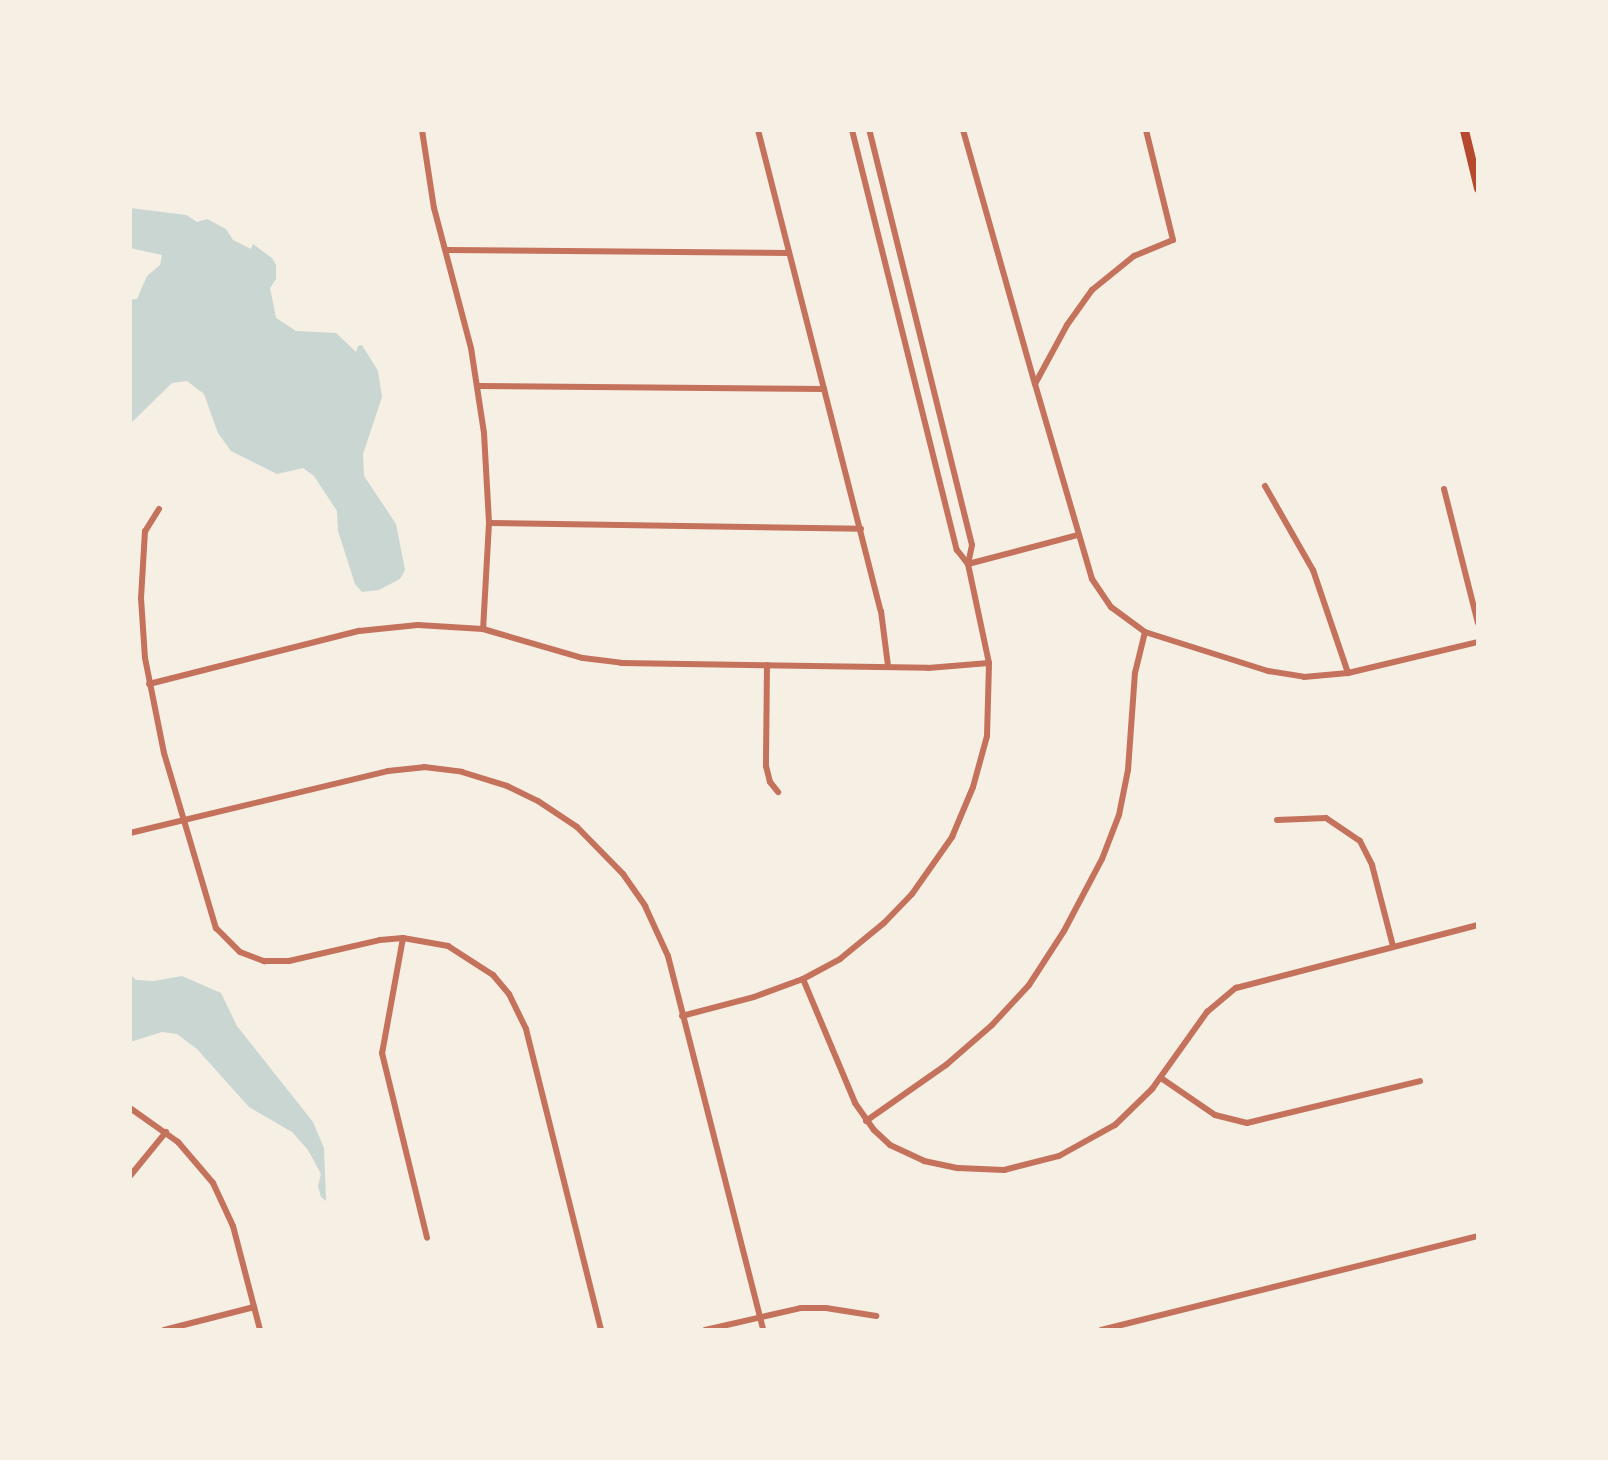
<!DOCTYPE html>
<html>
<head>
<meta charset="utf-8">
<style>
	body { margin:0 }
	#map { position:relative; width:1608px; height:1460px; overflow:hidden; background:#f6efe4; font-family:Overpass,sans-serif }
	div>[style] { position:absolute }
	[style*='--x'] { left:calc(var(--x)*1px); top:calc(var(--y)*1px); width:calc(var(--w)*1px); rotate:calc(var(--a)*1deg) }
	.water>* { inset:0; background:#c9d6d2 }
	.minor>* { height:6px; margin:-3px; padding:0 3px; transform-origin:3px; border-radius:3px; background:#c5725c }
	.secondary>* { height:9px; margin:-4.5px; padding:0 4.5px; transform-origin:4.5px; border-radius:4.5px; background:#b5482f }
	span { translate:-50% -50%; white-space:nowrap; text-align:center; line-height:1.15; -webkit-text-stroke:8px #f6efe4; paint-order:stroke }
	.frame { position:absolute; inset:0; border:132px solid #f6efe4; pointer-events:none }
</style>
</head>
<body>
<div id="map">
	<div class="water">
		<div style="clip-path:polygon(130px 208px,186px 215px,197px 222px,207px 219px,226px 229px,233px 240px,251px 249px,253px 244px,272px 258px,276px 265px,276px 279px,270px 288px,276px 318px,296px 331px,336px 333px,356px 352px,358px 346px,362px 345px,378px 371px,382px 397px,363px 454px,364px 476px,396px 524px,405px 570px,400px 579px,379px 590px,362px 592px,355px 584px,338px 531px,337px 511px,314px 476px,303px 468px,277px 474px,231px 451px,218px 433px,204px 394px,187px 381px,172px 383px,130px 424px,130px 300px,137px 299px,147px 276px,160px 265px,162px 255px,130px 248px)"></div>
		<div style="clip-path:polygon(130px 974px,136px 980px,154px 981px,182px 976px,221px 993px,237px 1026px,313px 1122px,324px 1148px,326px 1201px,321px 1197px,318px 1186px,321px 1174px,308px 1150px,292px 1132px,249px 1107px,197px 1049px,177px 1034px,162px 1032px,130px 1042px)"></div>
	</div>
	<div class="minor">
		<div style="--x:422;--y:130;--w:79;--a:81.3"></div>
		<div style="--x:434;--y:208;--w:145;--a:75.2"></div>
		<div style="--x:471;--y:348;--w:86;--a:81.3"></div>
		<div style="--x:484;--y:433;--w:90;--a:86.8"></div>
		<div style="--x:489;--y:523;--w:106;--a:93.2"></div>
		<div style="--x:758;--y:130;--w:496;--a:75.7"></div>
		<div style="--x:881;--y:611;--w:55;--a:82.7"></div>
		<div style="--x:852;--y:130;--w:433;--a:76"></div>
		<div style="--x:957;--y:550;--w:18;--a:52"></div>
		<div style="--x:963;--y:130;--w:264;--a:74.2"></div>
		<div style="--x:1035;--y:384;--w:67;--a:-61.5"></div>
		<div style="--x:1067;--y:325;--w:43;--a:-54.5"></div>
		<div style="--x:1092;--y:290;--w:54;--a:-39"></div>
		<div style="--x:1134;--y:256;--w:42;--a:-22.3"></div>
		<div style="--x:1173;--y:240;--w:113;--a:-103.8"></div>
		<div style="--x:446;--y:250;--w:343;--a:0.5"></div>
		<div style="--x:1035;--y:384;--w:203;--a:73.7"></div>
		<div style="--x:1092;--y:579;--w:34;--a:56"></div>
		<div style="--x:1111;--y:607;--w:42;--a:36.3"></div>
		<div style="--x:1145;--y:632;--w:129;--a:17.6"></div>
		<div style="--x:1268;--y:671;--w:36;--a:9"></div>
		<div style="--x:1304;--y:677;--w:44;--a:-5.2"></div>
		<div style="--x:1348;--y:673;--w:134;--a:-13.4"></div>
		<div style="--x:478;--y:386;--w:346;--a:0.5"></div>
		<div style="--x:1265;--y:486;--w:97;--a:60.3"></div>
		<div style="--x:1313;--y:570;--w:109;--a:71.2"></div>
		<div style="--x:1444;--y:489;--w:138;--a:75.8"></div>
		<div style="--x:159;--y:509;--w:26;--a:122"></div>
		<div style="--x:145;--y:531;--w:67;--a:93.4"></div>
		<div style="--x:141;--y:598;--w:60;--a:86.2"></div>
		<div style="--x:145;--y:658;--w:97;--a:78.7"></div>
		<div style="--x:164;--y:753;--w:183;--a:73.5"></div>
		<div style="--x:216;--y:928;--w:34;--a:45"></div>
		<div style="--x:240;--y:952;--w:26;--a:21"></div>
		<div style="--x:264;--y:961;--w:25;--a:0"></div>
		<div style="--x:289;--y:961;--w:93;--a:-13"></div>
		<div style="--x:380;--y:940;--w:23;--a:-5"></div>
		<div style="--x:403;--y:938;--w:46;--a:10.1"></div>
		<div style="--x:448;--y:946;--w:54;--a:32.8"></div>
		<div style="--x:493;--y:975;--w:25;--a:50"></div>
		<div style="--x:509;--y:994;--w:39;--a:64"></div>
		<div style="--x:526;--y:1029;--w:310;--a:76"></div>
		<div style="--x:489;--y:523;--w:372;--a:0.9"></div>
		<div style="--x:968;--y:564;--w:114;--a:-14.8"></div>
		<div style="--x:767;--y:665;--w:101;--a:90.6"></div>
		<div style="--x:766;--y:766;--w:16;--a:76"></div>
		<div style="--x:770;--y:782;--w:13;--a:51"></div>
		<div style="--x:149;--y:684;--w:217;--a:-14.2"></div>
		<div style="--x:359;--y:631;--w:59;--a:-5.8"></div>
		<div style="--x:418;--y:625;--w:65;--a:3.5"></div>
		<div style="--x:483;--y:629;--w:104;--a:16.2"></div>
		<div style="--x:583;--y:658;--w:38;--a:7"></div>
		<div style="--x:621;--y:663;--w:307;--a:0.9"></div>
		<div style="--x:928;--y:668;--w:61;--a:-4.7"></div>
		<div style="--x:1277;--y:820;--w:49;--a:-2.3"></div>
		<div style="--x:1326;--y:818;--w:41;--a:34.1"></div>
		<div style="--x:1360;--y:841;--w:27;--a:63"></div>
		<div style="--x:1372;--y:865;--w:84;--a:75.5"></div>
		<div style="--x:130;--y:833;--w:265;--a:-13.5"></div>
		<div style="--x:388;--y:771;--w:36;--a:-6"></div>
		<div style="--x:424;--y:767;--w:38;--a:7"></div>
		<div style="--x:462;--y:772;--w:47;--a:17.3"></div>
		<div style="--x:507;--y:786;--w:34;--a:26"></div>
		<div style="--x:538;--y:801;--w:47;--a:33.7"></div>
		<div style="--x:577;--y:827;--w:66;--a:45.6"></div>
		<div style="--x:623;--y:874;--w:39;--a:55"></div>
		<div style="--x:645;--y:906;--w:55;--a:65.3"></div>
		<div style="--x:668;--y:956;--w:386;--a:75.7"></div>
		<div style="--x:403;--y:938;--w:117;--a:100.3"></div>
		<div style="--x:382;--y:1053;--w:190;--a:76.3"></div>
		<div style="--x:803;--y:979;--w:134;--a:67.2"></div>
		<div style="--x:855;--y:1103;--w:33;--a:55"></div>
		<div style="--x:874;--y:1130;--w:22;--a:43"></div>
		<div style="--x:890;--y:1145;--w:38;--a:25"></div>
		<div style="--x:924;--y:1161;--w:35;--a:12"></div>
		<div style="--x:958;--y:1168;--w:46;--a:2.5"></div>
		<div style="--x:1004;--y:1170;--w:57;--a:-14.3"></div>
		<div style="--x:1059;--y:1156;--w:64;--a:-29"></div>
		<div style="--x:1115;--y:1125;--w:52;--a:-44.2"></div>
		<div style="--x:1152;--y:1089;--w:95;--a:-54.5"></div>
		<div style="--x:1207;--y:1012;--w:38;--a:-40"></div>
		<div style="--x:1236;--y:988;--w:250;--a:-14.6"></div>
		<div style="--x:682;--y:1016;--w:74;--a:-14.8"></div>
		<div style="--x:754;--y:997;--w:52;--a:-20.2"></div>
		<div style="--x:803;--y:979;--w:42;--a:-28.4"></div>
		<div style="--x:840;--y:959;--w:57;--a:-39.3"></div>
		<div style="--x:884;--y:923;--w:40;--a:-46"></div>
		<div style="--x:912;--y:894;--w:70;--a:-54.9"></div>
		<div style="--x:952;--y:837;--w:54;--a:-67.2"></div>
		<div style="--x:973;--y:787;--w:53;--a:-74.6"></div>
		<div style="--x:987;--y:736;--w:73;--a:-88.4"></div>
		<div style="--x:989;--y:663;--w:101;--a:-102"></div>
		<div style="--x:968;--y:564;--w:19;--a:-78"></div>
		<div style="--x:972;--y:545;--w:428;--a:-103.9"></div>
		<div style="--x:1161;--y:1078;--w:65;--a:34.4"></div>
		<div style="--x:1215;--y:1115;--w:33;--a:14"></div>
		<div style="--x:1247;--y:1123;--w:178;--a:-13.6"></div>
		<div style="--x:130;--y:1108;--w:59;--a:35.3"></div>
		<div style="--x:178;--y:1142;--w:54;--a:49.5"></div>
		<div style="--x:213;--y:1183;--w:47;--a:65.1"></div>
		<div style="--x:233;--y:1226;--w:107;--a:75.4"></div>
		<div style="--x:866;--y:1121;--w:98;--a:-35"></div>
		<div style="--x:946;--y:1065;--w:61;--a:-41"></div>
		<div style="--x:992;--y:1025;--w:54;--a:-47.2"></div>
		<div style="--x:1029;--y:985;--w:64;--a:-57.1"></div>
		<div style="--x:1064;--y:931;--w:81;--a:-62.2"></div>
		<div style="--x:1102;--y:859;--w:47;--a:-68.9"></div>
		<div style="--x:1119;--y:815;--w:46;--a:-78.7"></div>
		<div style="--x:1128;--y:770;--w:97;--a:-85.9"></div>
		<div style="--x:1135;--y:673;--w:42;--a:-76.3"></div>
		<div style="--x:130;--y:1176;--w:57;--a:-50.7"></div>
		<div style="--x:164;--y:1330;--w:93;--a:-14.3"></div>
		<div style="--x:705;--y:1330;--w:98;--a:-12.9"></div>
		<div style="--x:801;--y:1308;--w:25;--a:0"></div>
		<div style="--x:826;--y:1308;--w:51;--a:9.1"></div>
		<div style="--x:1101;--y:1330;--w:389;--a:-14"></div>
	</div>
	<div class="secondary">
		<div style="--x:1464;--y:130;--w:60;--a:76.4"></div>
	</div>
	<div class="frame"></div>
</div>
</body>
</html>
